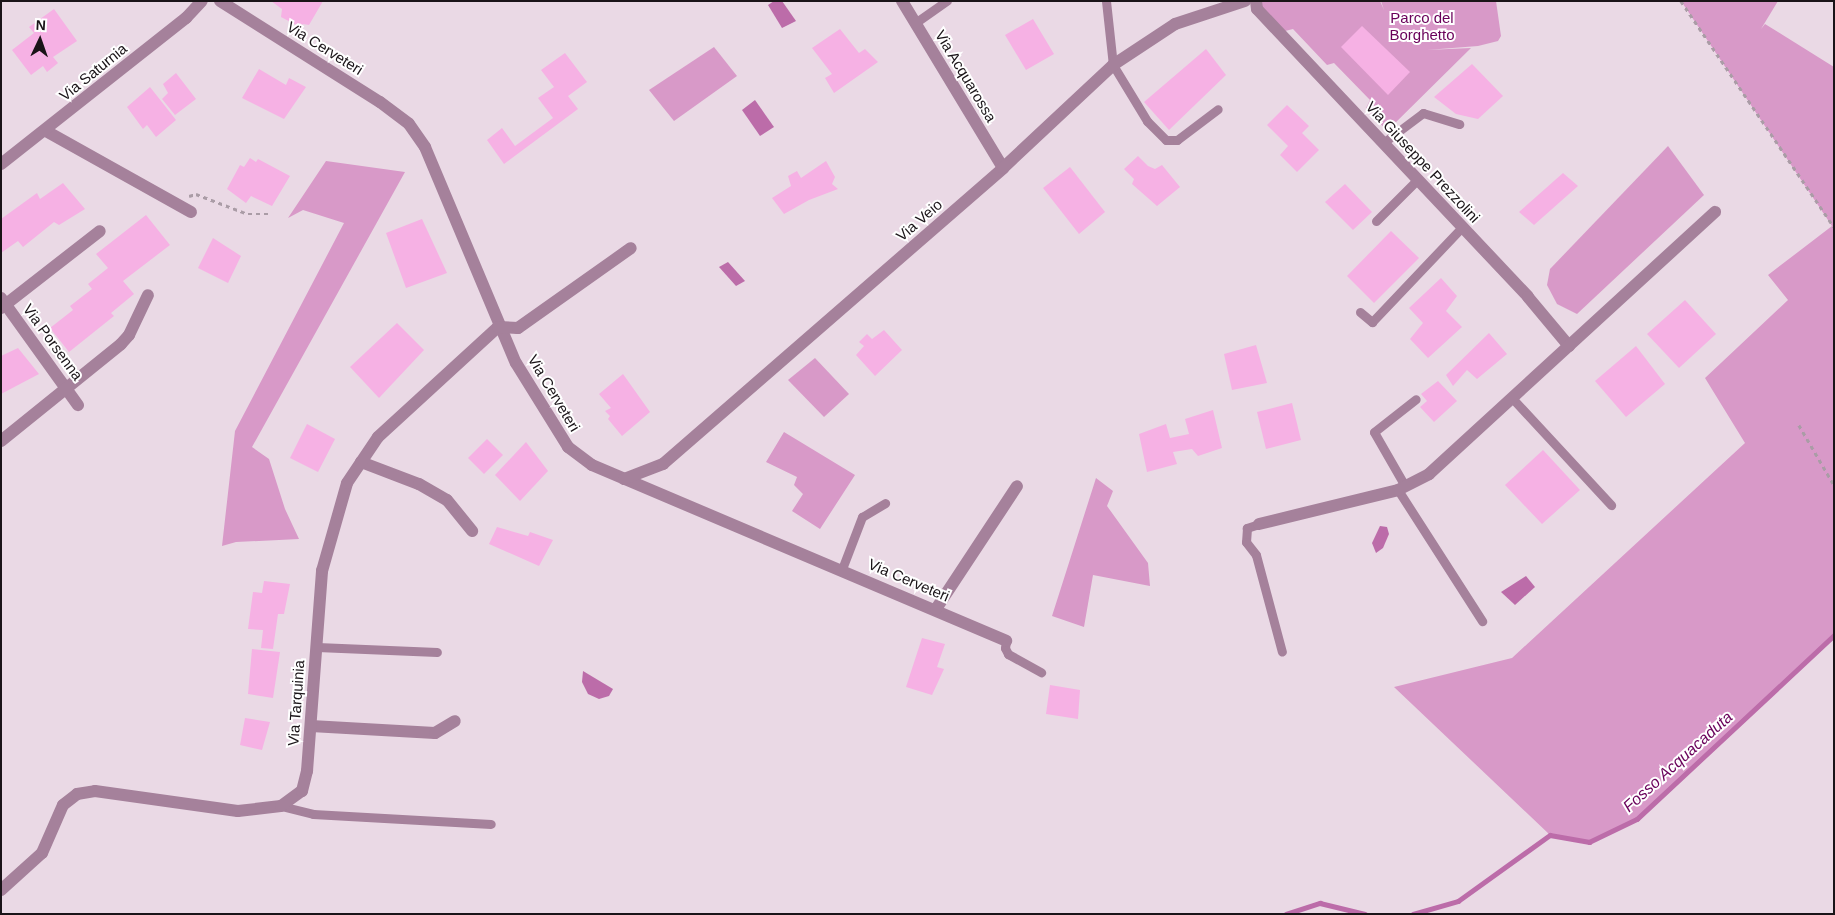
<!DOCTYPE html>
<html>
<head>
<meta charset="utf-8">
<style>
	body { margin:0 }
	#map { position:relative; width:1835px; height:915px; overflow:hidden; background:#ead9e5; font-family:Arial,sans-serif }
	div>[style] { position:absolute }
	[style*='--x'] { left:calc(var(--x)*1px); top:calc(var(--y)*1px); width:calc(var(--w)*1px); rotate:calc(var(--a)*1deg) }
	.green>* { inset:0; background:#d899c8 }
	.water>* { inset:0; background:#bc6ca9 }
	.stream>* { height:4.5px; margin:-2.25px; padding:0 2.25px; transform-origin:2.25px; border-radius:2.25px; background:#bc6ca9 }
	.building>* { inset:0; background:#f6b1e4 }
	.path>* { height:2.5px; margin-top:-1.25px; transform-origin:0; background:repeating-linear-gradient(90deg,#aa9ca6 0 4px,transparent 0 8px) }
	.service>* { height:9px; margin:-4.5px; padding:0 4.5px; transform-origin:4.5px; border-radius:4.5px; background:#a5819b }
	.minor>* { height:12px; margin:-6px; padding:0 6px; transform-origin:6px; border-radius:6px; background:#a5819b }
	span { translate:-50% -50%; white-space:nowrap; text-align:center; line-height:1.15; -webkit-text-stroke:4px #fff; paint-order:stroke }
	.park-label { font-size:15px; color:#69005a }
	.street-label { font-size:15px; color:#1a1418 }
	.water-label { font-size:16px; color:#69005a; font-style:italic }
	.frame { position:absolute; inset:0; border:2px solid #1a1418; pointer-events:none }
	.north { position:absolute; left:15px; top:15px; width:50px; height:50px; -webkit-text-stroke:4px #fff; paint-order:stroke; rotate:3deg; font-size:14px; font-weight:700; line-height:20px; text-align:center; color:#1a1418 }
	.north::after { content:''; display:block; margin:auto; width:18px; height:22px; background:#1a1418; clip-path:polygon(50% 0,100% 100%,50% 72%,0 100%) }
</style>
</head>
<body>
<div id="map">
	<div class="green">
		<div style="clip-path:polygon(1260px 1px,1380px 1px,1384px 10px,1381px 1px,1496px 1px,1501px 36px,1498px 41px,1478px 46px,1427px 50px,1471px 48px,1387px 131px,1366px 108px,1370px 100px,1334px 63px,1327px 65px,1293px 29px,1281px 32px,1265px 15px)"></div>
		<div style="clip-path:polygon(1681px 1px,1778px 1px,1761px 29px,1765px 24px,1834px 67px,1834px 635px,1637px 819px,1589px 842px,1550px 835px,1394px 687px,1512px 658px,1745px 443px,1705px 378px,1788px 300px,1768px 275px,1832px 226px)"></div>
		<div style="clip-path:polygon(714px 47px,737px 76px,674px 121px,649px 90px)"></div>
		<div style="clip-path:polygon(1668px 146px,1704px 195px,1577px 314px,1557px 304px,1547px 285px,1550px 269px)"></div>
		<div style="clip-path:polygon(326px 161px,405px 172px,252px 447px,269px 459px,285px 509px,299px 539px,236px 542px,222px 546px,235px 431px,344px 223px,303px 210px,288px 218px)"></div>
		<div style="clip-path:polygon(815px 358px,849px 394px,824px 417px,788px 380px)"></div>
		<div style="clip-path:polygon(784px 432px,855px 475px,820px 529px,792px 511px,803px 494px,794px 485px,797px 477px,766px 462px)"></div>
		<div style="clip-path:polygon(1096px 478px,1113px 491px,1107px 506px,1148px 563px,1150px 586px,1093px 575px,1084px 627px,1052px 616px)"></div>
	</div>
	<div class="water">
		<div style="clip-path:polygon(774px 1px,782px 1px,796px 21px,782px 28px,768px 5px)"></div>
		<div style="clip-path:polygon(755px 100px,774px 127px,760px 136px,742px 110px)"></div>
		<div style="clip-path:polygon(728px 262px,745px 281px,736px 286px,719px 267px)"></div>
		<div style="clip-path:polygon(1380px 526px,1387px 527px,1389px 534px,1383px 548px,1376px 553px,1372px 543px)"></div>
		<div style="clip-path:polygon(1526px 576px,1535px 587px,1515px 605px,1501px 592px)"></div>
		<div style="clip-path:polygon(583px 671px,613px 689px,609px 696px,599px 699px,588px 694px,582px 682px)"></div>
	</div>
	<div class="stream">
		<div style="--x:1286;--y:914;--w:36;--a:-18"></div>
		<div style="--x:1320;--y:903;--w:46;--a:13.7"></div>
		<div style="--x:1413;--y:914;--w:47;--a:-16.1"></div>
		<div style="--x:1458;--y:901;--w:113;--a:-35.7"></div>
		<div style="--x:1550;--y:835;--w:40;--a:10"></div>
		<div style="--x:1589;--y:842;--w:53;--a:-25.6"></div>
		<div style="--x:1637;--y:819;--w:270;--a:-43"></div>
	</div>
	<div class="building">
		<div style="clip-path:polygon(271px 1px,323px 1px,309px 25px,303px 24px,300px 27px,281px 17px,282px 9px)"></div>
		<div style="clip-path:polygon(54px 9px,77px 41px,53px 57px,58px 63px,47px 72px,43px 66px,31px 75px,12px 50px,34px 33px,29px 27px)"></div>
		<div style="clip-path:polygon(1033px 19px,1054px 54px,1026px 70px,1005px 35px)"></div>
		<div style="clip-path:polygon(1362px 26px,1410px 72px,1388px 95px,1341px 47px)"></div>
		<div style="clip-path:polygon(840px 29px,859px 53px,865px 49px,878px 62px,834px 93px,825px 78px,832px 74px,812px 48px)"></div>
		<div style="clip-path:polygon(1206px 49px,1226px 75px,1169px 130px,1144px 102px)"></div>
		<div style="clip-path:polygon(565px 53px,587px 82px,568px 96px,578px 109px,504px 164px,487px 140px,502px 128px,515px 146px,553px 118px,538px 98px,554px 87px,541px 70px)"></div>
		<div style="clip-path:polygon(1472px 64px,1503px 96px,1478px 119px,1456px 114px,1434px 97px)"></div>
		<div style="clip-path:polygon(259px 69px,286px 85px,289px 78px,306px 87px,284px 119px,242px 98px)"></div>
		<div style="clip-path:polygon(176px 73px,196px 99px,175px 115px,162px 99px,168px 93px,163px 84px)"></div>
		<div style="clip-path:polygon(150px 87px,176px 120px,156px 137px,147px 125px,143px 129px,127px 107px)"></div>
		<div style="clip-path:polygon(1287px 105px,1309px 126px,1302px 133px,1319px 150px,1297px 172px,1280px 155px,1288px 146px,1267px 125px)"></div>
		<div style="clip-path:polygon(1138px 156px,1148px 166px,1155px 169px,1162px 165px,1180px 187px,1157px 206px,1132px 184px,1134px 179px,1124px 169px)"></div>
		<div style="clip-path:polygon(250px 158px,256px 162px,258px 159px,290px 176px,272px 206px,251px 196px,246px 203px,227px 189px,240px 165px,244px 167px)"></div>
		<div style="clip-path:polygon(826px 161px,835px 177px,832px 184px,838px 189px,809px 200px,784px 214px,772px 198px,791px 186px,788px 176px,797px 171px,801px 178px)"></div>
		<div style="clip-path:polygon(1070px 167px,1105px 212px,1079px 234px,1043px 188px)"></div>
		<div style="clip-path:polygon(1563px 173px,1578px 186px,1534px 225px,1519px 212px)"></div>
		<div style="clip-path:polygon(63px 183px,85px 209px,59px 225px,54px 222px,23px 247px,18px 241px,1px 253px,1px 219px,37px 193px,40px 199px)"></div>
		<div style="clip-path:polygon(1345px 184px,1372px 212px,1353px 230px,1325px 202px)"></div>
		<div style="clip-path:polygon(146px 215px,170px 245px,123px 281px,134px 294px,111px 313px,114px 316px,69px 352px,50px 328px,73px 310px,70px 306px,92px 289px,88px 284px,108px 268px,96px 254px)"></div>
		<div style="clip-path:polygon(422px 219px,447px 273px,406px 288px,386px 233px)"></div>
		<div style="clip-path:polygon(1391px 231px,1419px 258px,1374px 303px,1347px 276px)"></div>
		<div style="clip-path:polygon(213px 238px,241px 256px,228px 283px,198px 268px)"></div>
		<div style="clip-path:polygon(1441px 278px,1457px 296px,1446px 311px,1462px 327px,1428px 358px,1410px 339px,1423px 323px,1409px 308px)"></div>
		<div style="clip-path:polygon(1685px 300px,1716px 334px,1679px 368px,1647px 334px)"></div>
		<div style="clip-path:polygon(397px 323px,424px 350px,379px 398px,350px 367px)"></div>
		<div style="clip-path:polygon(884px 330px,902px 350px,875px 376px,856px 355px,864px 346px,859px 342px,867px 334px,872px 339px)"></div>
		<div style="clip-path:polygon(1489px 333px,1507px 354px,1477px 379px,1467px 370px,1453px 386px,1446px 375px)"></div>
		<div style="clip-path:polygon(1256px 345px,1267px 383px,1232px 390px,1224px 354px)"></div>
		<div style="clip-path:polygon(1636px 346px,1665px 384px,1626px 417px,1595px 381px)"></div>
		<div style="clip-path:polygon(18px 348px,39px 374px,1px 394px,1px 356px)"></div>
		<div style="clip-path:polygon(623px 374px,650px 412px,622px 436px,608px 419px,610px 416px,605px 411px,611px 408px,599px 394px)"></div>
		<div style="clip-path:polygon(1438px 381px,1457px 401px,1434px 422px,1420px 407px,1427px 401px,1421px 394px)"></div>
		<div style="clip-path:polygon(1292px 403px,1301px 440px,1266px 449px,1257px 412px)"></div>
		<div style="clip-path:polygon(1213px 410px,1222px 448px,1198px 456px,1192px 449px,1173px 452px,1177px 464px,1147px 472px,1139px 434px,1166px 424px,1170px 438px,1189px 434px,1185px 419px)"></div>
		<div style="clip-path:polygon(307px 424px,335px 439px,318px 472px,290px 458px)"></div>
		<div style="clip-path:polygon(487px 439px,503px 455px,484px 474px,468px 458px)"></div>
		<div style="clip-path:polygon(526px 442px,548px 471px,520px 501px,495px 475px)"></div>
		<div style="clip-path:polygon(1543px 450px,1580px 490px,1542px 524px,1505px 485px)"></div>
		<div style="clip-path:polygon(497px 527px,528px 536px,530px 532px,553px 540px,539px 566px,489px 544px)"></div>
		<div style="clip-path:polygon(264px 581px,290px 584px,284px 614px,278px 614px,273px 649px,261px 648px,263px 630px,248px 629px,253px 592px,262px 593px)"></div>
		<div style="clip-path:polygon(922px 638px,945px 644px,937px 667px,944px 669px,932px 695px,906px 687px)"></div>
		<div style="clip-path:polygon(252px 649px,280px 652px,273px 698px,248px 694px)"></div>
		<div style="clip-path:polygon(1050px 685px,1080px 690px,1078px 719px,1046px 714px)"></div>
		<div style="clip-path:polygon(245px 718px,270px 722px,262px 750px,240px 745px)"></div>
	</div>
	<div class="path">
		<div style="--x:1681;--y:1;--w:273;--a:55.9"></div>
		<div style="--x:189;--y:196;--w:7;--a:-16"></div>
		<div style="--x:196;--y:194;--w:56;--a:21"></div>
		<div style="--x:248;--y:214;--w:23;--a:0"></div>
		<div style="--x:1799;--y:425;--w:69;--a:59.7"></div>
	</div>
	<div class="service">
		<div style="--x:1106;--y:1;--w:64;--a:83.8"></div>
		<div style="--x:1113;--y:65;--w:66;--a:58.7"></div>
		<div style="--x:1147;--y:121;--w:27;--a:45"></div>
		<div style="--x:1166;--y:140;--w:11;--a:0"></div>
		<div style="--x:1177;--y:140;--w:51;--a:-37.1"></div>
		<div style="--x:915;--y:23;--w:39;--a:-35"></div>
		<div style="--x:1383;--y:143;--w:50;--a:-36.9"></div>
		<div style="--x:1423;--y:113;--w:38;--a:17"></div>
		<div style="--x:1376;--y:221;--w:58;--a:-45"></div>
		<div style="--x:1360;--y:312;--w:16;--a:40"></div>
		<div style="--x:1372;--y:322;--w:131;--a:-46.5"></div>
		<div style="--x:1512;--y:398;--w:146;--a:47.2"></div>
		<div style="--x:1405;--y:486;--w:62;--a:-119.9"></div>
		<div style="--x:1374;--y:432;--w:53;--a:-38.2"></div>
		<div style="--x:1398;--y:490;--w:156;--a:57.3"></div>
		<div style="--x:1259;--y:524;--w:13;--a:162"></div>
		<div style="--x:1247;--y:528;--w:14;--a:94"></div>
		<div style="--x:1246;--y:542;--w:16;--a:52"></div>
		<div style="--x:1256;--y:555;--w:100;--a:75"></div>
		<div style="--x:842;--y:569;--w:56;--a:-69"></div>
		<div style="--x:862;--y:517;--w:27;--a:-31"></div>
		<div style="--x:1006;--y:641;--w:7;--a:98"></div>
		<div style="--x:1005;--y:648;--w:7;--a:63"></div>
		<div style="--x:1008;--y:654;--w:38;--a:29"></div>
		<div style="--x:317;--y:647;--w:120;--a:2.4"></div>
		<div style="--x:281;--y:806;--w:33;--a:14"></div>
		<div style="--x:313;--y:814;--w:178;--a:3.2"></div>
	</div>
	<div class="minor">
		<div style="--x:220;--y:1;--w:189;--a:32.3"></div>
		<div style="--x:380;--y:102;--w:36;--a:37"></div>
		<div style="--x:409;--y:124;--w:28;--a:55"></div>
		<div style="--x:425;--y:147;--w:234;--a:67.2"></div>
		<div style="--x:516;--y:363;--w:99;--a:58.2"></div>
		<div style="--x:568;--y:447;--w:30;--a:37"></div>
		<div style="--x:592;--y:465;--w:450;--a:23"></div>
		<div style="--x:902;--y:1;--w:195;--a:58.8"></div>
		<div style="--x:1256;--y:1;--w:8;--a:83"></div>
		<div style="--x:1257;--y:9;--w:395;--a:46.7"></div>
		<div style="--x:1528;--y:297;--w:64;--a:50.1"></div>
		<div style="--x:46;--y:131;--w:166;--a:29.2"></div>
		<div style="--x:1;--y:164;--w:236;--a:-38.3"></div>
		<div style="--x:186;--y:18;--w:23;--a:-47"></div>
		<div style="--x:1;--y:298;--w:132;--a:54.3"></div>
		<div style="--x:1;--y:308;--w:125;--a:-37.9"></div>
		<div style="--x:1;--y:441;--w:154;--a:-38.9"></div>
		<div style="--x:121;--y:344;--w:12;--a:-48"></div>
		<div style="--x:129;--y:335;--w:44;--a:-64.6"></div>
		<div style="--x:361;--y:462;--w:62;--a:20.8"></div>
		<div style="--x:419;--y:484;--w:32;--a:30"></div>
		<div style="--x:447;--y:500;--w:40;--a:51"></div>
		<div style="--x:624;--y:479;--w:42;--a:-21"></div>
		<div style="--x:663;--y:464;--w:451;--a:-41"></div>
		<div style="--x:1003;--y:168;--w:151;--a:-43.1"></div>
		<div style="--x:1113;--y:65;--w:74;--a:-33.5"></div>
		<div style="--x:1175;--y:24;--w:74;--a:-18.2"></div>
		<div style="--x:1259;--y:524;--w:143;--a:-13.7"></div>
		<div style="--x:1398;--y:490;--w:35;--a:-27"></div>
		<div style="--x:1429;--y:474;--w:388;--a:-42.5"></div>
		<div style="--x:936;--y:609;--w:147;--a:-56.6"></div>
		<div style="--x:311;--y:726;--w:124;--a:3.2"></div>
		<div style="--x:435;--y:733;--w:23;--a:-31"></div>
		<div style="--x:1;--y:890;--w:55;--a:-42.1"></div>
		<div style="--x:42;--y:853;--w:52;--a:-66.4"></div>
		<div style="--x:63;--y:805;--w:18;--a:-38"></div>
		<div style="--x:77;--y:794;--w:18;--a:-9"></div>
		<div style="--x:95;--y:791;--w:144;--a:8"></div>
		<div style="--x:238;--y:811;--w:43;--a:-6.6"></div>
		<div style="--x:281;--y:806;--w:26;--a:-36"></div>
		<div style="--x:302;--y:791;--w:21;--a:-76"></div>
		<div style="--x:307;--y:771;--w:201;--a:-85.7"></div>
		<div style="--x:322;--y:571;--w:91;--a:-74.1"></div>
		<div style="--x:347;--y:483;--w:55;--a:-56"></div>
		<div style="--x:378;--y:437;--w:163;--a:-42.5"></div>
		<div style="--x:498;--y:327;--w:20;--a:3"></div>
		<div style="--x:518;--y:328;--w:138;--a:-35.3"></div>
	</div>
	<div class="park-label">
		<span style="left:1422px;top:26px">Parco del<br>Borghetto</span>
	</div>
	<div class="street-label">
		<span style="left:325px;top:48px;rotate:32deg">Via Cerveteri</span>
		<span style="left:93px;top:72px;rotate:-39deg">Via Saturnia</span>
		<span style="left:966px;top:76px;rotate:59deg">Via Acquarossa</span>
		<span style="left:1423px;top:162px;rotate:47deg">Via Giuseppe Prezzolini</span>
		<span style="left:919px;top:220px;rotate:-41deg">Via Veio</span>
		<span style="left:53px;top:342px;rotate:54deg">Via Porsenna</span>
		<span style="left:554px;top:393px;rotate:59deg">Via Cerveteri</span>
		<span style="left:909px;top:580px;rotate:23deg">Via Cerveteri</span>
		<span style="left:296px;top:703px;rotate:-86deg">Via Tarquinia</span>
	</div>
	<div class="water-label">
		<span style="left:1678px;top:762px;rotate:-42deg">Fosso Acquacaduta</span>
	</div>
	<div class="frame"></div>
	<div class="north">N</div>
</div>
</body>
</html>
